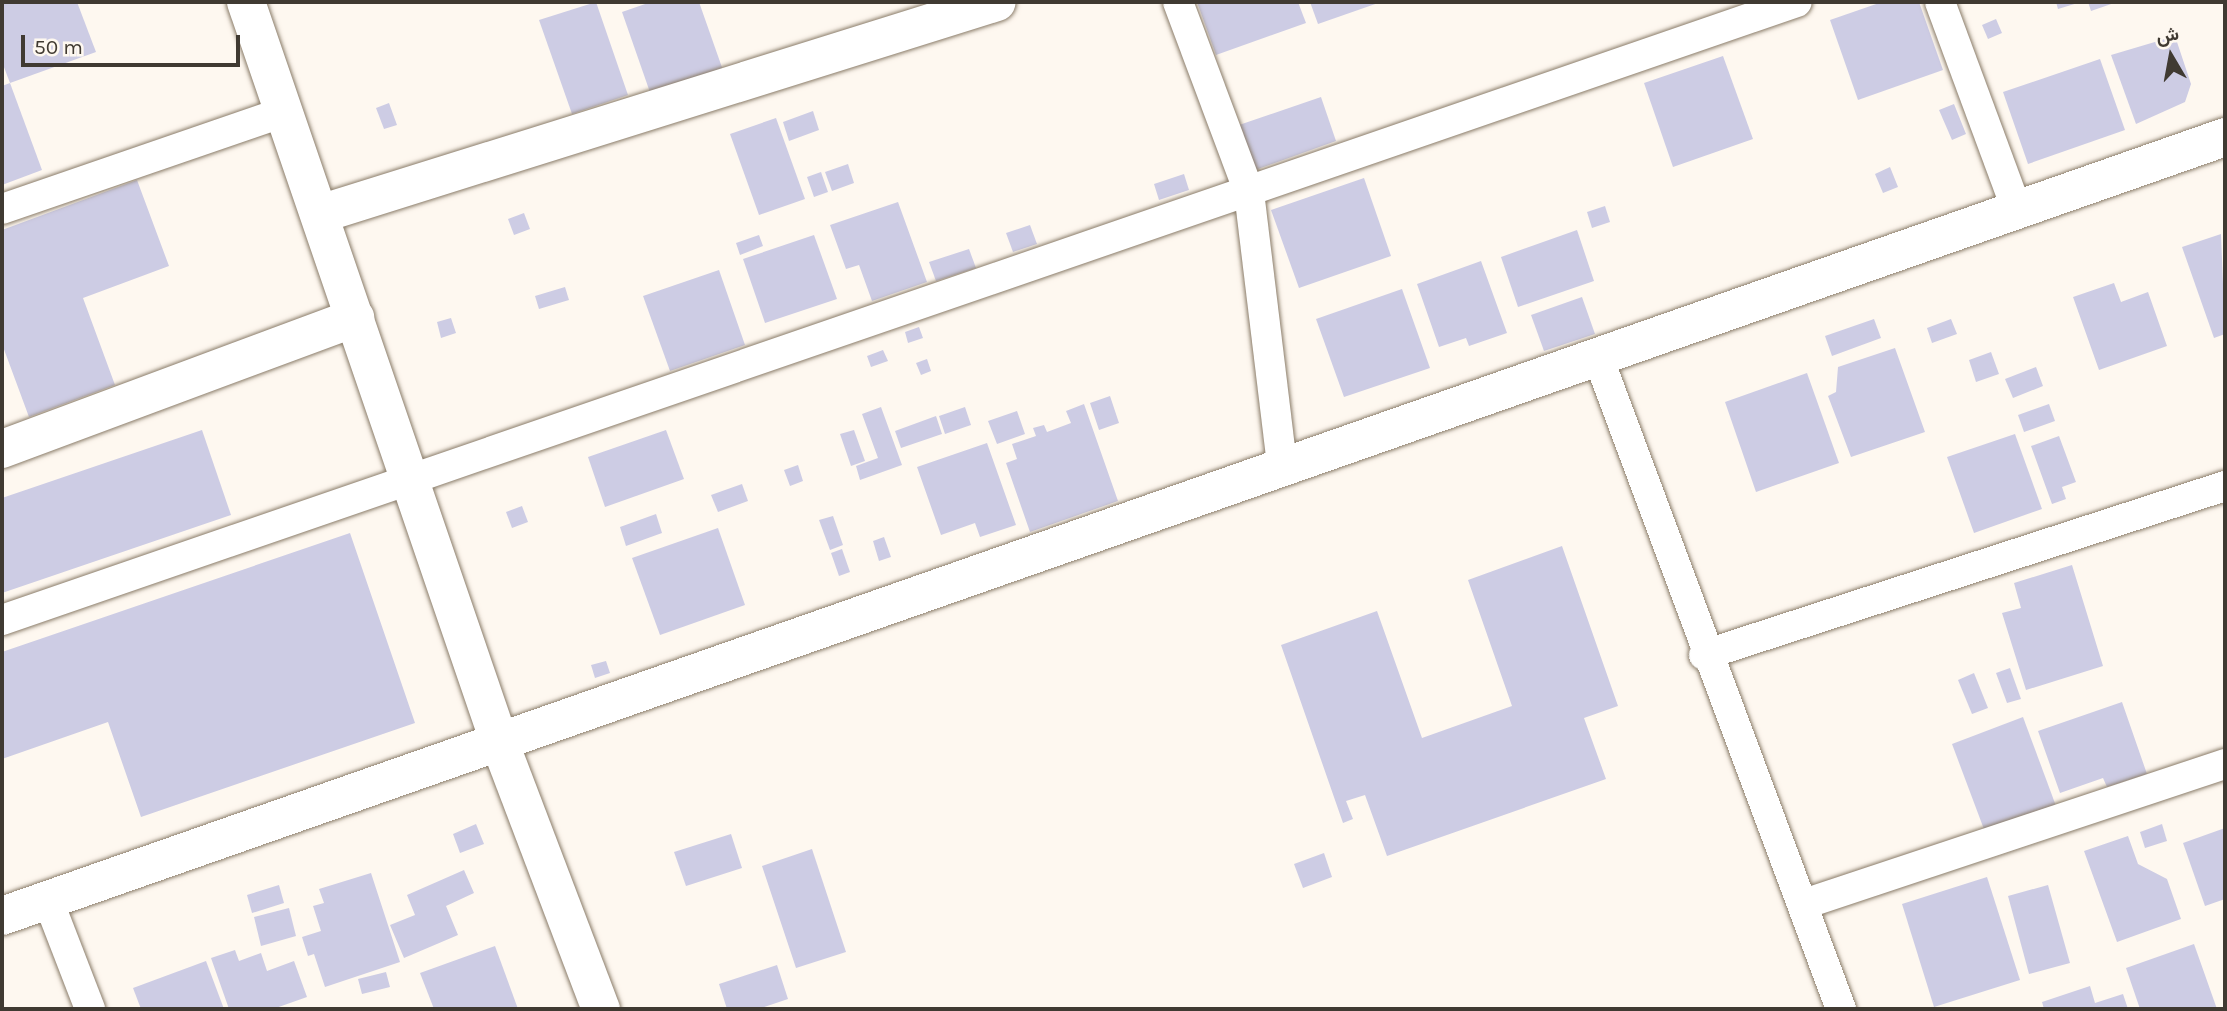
<!DOCTYPE html>
<html>
<head>
<meta charset="utf-8">
<style>
	body { margin:0 }
	#map { position:relative; width:2227px; height:1011px; overflow:hidden; background:#fef8f0; font-family:Karla,Vazirmatn,sans-serif }
	div>[style] { position:absolute }
	[style*='--x'] { left:calc(var(--x)*1px); top:calc(var(--y)*1px); width:calc(var(--w)*1px); rotate:calc(var(--a)*1deg) }
	.building>* { inset:0; background:#cdcce4 }
	.roads { filter:drop-shadow(0 0 2px #8a7c69) drop-shadow(0 0 2px #8a7c69) }
	.street>* { height:30px; margin:-15px; padding:0 15px; transform-origin:15px; border-radius:15px; background:#fff }
	.secondary>* { height:38px; margin:-19px; padding:0 19px; transform-origin:19px; border-radius:19px; background:#fff }
	span { translate:-50% -50%; white-space:nowrap; text-align:center; line-height:1.15; -webkit-text-stroke:7px #fef8f0; paint-order:stroke }
	.frame { position:absolute; inset:0; border:4px solid #403a32; pointer-events:none }
	.north { position:absolute; left:2136px; top:21px; width:70px; height:70px; -webkit-text-stroke:5px #fef8f0; paint-order:stroke; rotate:350deg; font-size:19px; font-weight:700; line-height:28px; text-align:center; color:#403a32 }
	.north::after { content:''; display:block; margin:auto; width:24px; height:32px; background:#403a32; clip-path:polygon(50% 0,100% 100%,50% 72%,0 100%) }
	.scale { position:absolute; left:21px; top:35px; width:219px; height:32px; box-sizing:border-box; border:4px solid #403a32; border-top:0; padding-left:9px; font-size:21px; line-height:24px; white-space:nowrap; color:#403a32; -webkit-text-stroke:5px #fef8f0; paint-order:stroke }
</style>
</head>
<body>
<div id="map">
	<div class="building">
		<div style="clip-path:polygon(2px 2px,77px 2px,96px 52px,10px 83px,2px 62px)"></div>
		<div style="clip-path:polygon(596px 2px,628px 95px,572px 114px,539px 20px)"></div>
		<div style="clip-path:polygon(651px 2px,699px 2px,725px 76px,653px 101px,622px 12px)"></div>
		<div style="clip-path:polygon(1197px 2px,1298px 2px,1306px 23px,1216px 55px)"></div>
		<div style="clip-path:polygon(1310px 2px,1381px 2px,1318px 24px)"></div>
		<div style="clip-path:polygon(1882px 2px,1919px 2px,1943px 70px,1858px 100px,1830px 20px)"></div>
		<div style="clip-path:polygon(2056px 2px,2081px 2px,2058px 9px)"></div>
		<div style="clip-path:polygon(2088px 2px,2117px 2px,2091px 11px)"></div>
		<div style="clip-path:polygon(1996px 19px,2002px 33px,1988px 39px,1982px 25px)"></div>
		<div style="clip-path:polygon(2175px 36px,2191px 84px,2185px 102px,2136px 124px,2111px 55px)"></div>
		<div style="clip-path:polygon(1723px 56px,1753px 139px,1673px 167px,1644px 83px)"></div>
		<div style="clip-path:polygon(2100px 59px,2125px 130px,2028px 164px,2003px 92px)"></div>
		<div style="clip-path:polygon(10px 83px,42px 170px,2px 185px,2px 86px)"></div>
		<div style="clip-path:polygon(1321px 97px,1336px 141px,1255px 170px,1239px 125px)"></div>
		<div style="clip-path:polygon(389px 103px,397px 125px,384px 129px,376px 108px)"></div>
		<div style="clip-path:polygon(1954px 104px,1966px 134px,1952px 140px,1939px 110px)"></div>
		<div style="clip-path:polygon(813px 111px,819px 130px,789px 141px,783px 122px)"></div>
		<div style="clip-path:polygon(776px 118px,805px 199px,759px 215px,730px 134px)"></div>
		<div style="clip-path:polygon(848px 164px,854px 183px,832px 191px,825px 172px)"></div>
		<div style="clip-path:polygon(1890px 167px,1898px 187px,1883px 193px,1875px 174px)"></div>
		<div style="clip-path:polygon(821px 172px,828px 192px,814px 197px,807px 177px)"></div>
		<div style="clip-path:polygon(1184px 174px,1189px 190px,1159px 200px,1154px 184px)"></div>
		<div style="clip-path:polygon(1364px 178px,1391px 256px,1299px 288px,1271px 210px)"></div>
		<div style="clip-path:polygon(137px 180px,169px 266px,83px 298px,115px 385px,29px 417px,2px 344px,2px 230px)"></div>
		<div style="clip-path:polygon(898px 202px,927px 282px,872px 301px,859px 265px,846px 269px,830px 225px)"></div>
		<div style="clip-path:polygon(1605px 206px,1610px 222px,1592px 228px,1587px 212px)"></div>
		<div style="clip-path:polygon(524px 213px,530px 229px,514px 235px,508px 219px)"></div>
		<div style="clip-path:polygon(1030px 225px,1037px 244px,1013px 252px,1006px 233px)"></div>
		<div style="clip-path:polygon(1577px 230px,1594px 281px,1518px 307px,1501px 257px)"></div>
		<div style="clip-path:polygon(2221px 234px,2225px 334px,2214px 338px,2182px 247px)"></div>
		<div style="clip-path:polygon(759px 235px,763px 246px,740px 255px,736px 243px)"></div>
		<div style="clip-path:polygon(814px 235px,837px 299px,765px 323px,743px 259px)"></div>
		<div style="clip-path:polygon(969px 249px,976px 268px,936px 281px,929px 262px)"></div>
		<div style="clip-path:polygon(1481px 261px,1507px 333px,1469px 346px,1466px 338px,1439px 347px,1417px 284px)"></div>
		<div style="clip-path:polygon(719px 270px,745px 345px,670px 371px,643px 296px)"></div>
		<div style="clip-path:polygon(2114px 283px,2121px 302px,2148px 292px,2167px 346px,2099px 370px,2073px 297px)"></div>
		<div style="clip-path:polygon(565px 287px,569px 300px,539px 309px,535px 296px)"></div>
		<div style="clip-path:polygon(1402px 289px,1430px 368px,1344px 397px,1316px 319px)"></div>
		<div style="clip-path:polygon(1582px 297px,1595px 334px,1544px 351px,1531px 315px)"></div>
		<div style="clip-path:polygon(451px 318px,456px 333px,441px 338px,437px 322px)"></div>
		<div style="clip-path:polygon(1874px 319px,1881px 338px,1832px 356px,1825px 336px)"></div>
		<div style="clip-path:polygon(1951px 319px,1957px 334px,1932px 343px,1927px 328px)"></div>
		<div style="clip-path:polygon(919px 327px,923px 338px,908px 343px,905px 332px)"></div>
		<div style="clip-path:polygon(1895px 348px,1925px 432px,1851px 457px,1828px 396px,1836px 392px,1838px 367px)"></div>
		<div style="clip-path:polygon(883px 350px,888px 361px,871px 367px,867px 356px)"></div>
		<div style="clip-path:polygon(1991px 352px,1999px 374px,1976px 382px,1969px 360px)"></div>
		<div style="clip-path:polygon(927px 359px,931px 371px,921px 375px,916px 363px)"></div>
		<div style="clip-path:polygon(2036px 367px,2043px 386px,2013px 398px,2005px 379px)"></div>
		<div style="clip-path:polygon(1807px 373px,1839px 463px,1756px 492px,1725px 402px)"></div>
		<div style="clip-path:polygon(1110px 396px,1119px 423px,1099px 430px,1090px 403px)"></div>
		<div style="clip-path:polygon(1084px 404px,1118px 501px,1030px 532px,1006px 463px,1017px 459px,1012px 444px,1036px 436px,1033px 428px,1044px 425px,1047px 432px,1071px 423px,1066px 411px)"></div>
		<div style="clip-path:polygon(2049px 404px,2055px 421px,2024px 432px,2018px 415px)"></div>
		<div style="clip-path:polygon(881px 407px,902px 465px,860px 480px,856px 466px,878px 458px,862px 414px)"></div>
		<div style="clip-path:polygon(965px 407px,971px 425px,945px 434px,939px 416px)"></div>
		<div style="clip-path:polygon(1017px 411px,1025px 434px,997px 444px,988px 421px)"></div>
		<div style="clip-path:polygon(936px 416px,942px 434px,901px 448px,895px 431px)"></div>
		<div style="clip-path:polygon(202px 430px,231px 515px,2px 593px,2px 498px)"></div>
		<div style="clip-path:polygon(666px 430px,684px 479px,605px 507px,588px 457px)"></div>
		<div style="clip-path:polygon(854px 430px,865px 461px,851px 466px,840px 434px)"></div>
		<div style="clip-path:polygon(2015px 434px,2042px 509px,1974px 533px,1947px 457px)"></div>
		<div style="clip-path:polygon(2059px 436px,2076px 482px,2062px 487px,2066px 499px,2052px 504px,2031px 446px)"></div>
		<div style="clip-path:polygon(987px 443px,1016px 525px,980px 537px,975px 523px,941px 535px,917px 467px)"></div>
		<div style="clip-path:polygon(798px 465px,803px 481px,790px 486px,784px 470px)"></div>
		<div style="clip-path:polygon(742px 484px,748px 501px,718px 512px,711px 495px)"></div>
		<div style="clip-path:polygon(522px 506px,528px 522px,512px 528px,506px 512px)"></div>
		<div style="clip-path:polygon(656px 514px,662px 533px,626px 546px,620px 527px)"></div>
		<div style="clip-path:polygon(833px 516px,843px 545px,830px 550px,819px 520px)"></div>
		<div style="clip-path:polygon(718px 528px,745px 605px,660px 635px,632px 558px)"></div>
		<div style="clip-path:polygon(350px 533px,415px 723px,141px 817px,108px 722px,2px 759px,2px 652px)"></div>
		<div style="clip-path:polygon(884px 537px,891px 557px,879px 561px,873px 541px)"></div>
		<div style="clip-path:polygon(1562px 546px,1618px 706px,1584px 718px,1606px 779px,1387px 856px,1365px 795px,1346px 801px,1353px 819px,1343px 823px,1281px 645px,1377px 611px,1422px 738px,1512px 706px,1468px 580px)"></div>
		<div style="clip-path:polygon(842px 549px,850px 572px,839px 576px,831px 553px)"></div>
		<div style="clip-path:polygon(2072px 565px,2103px 666px,2026px 690px,2002px 613px,2021px 608px,2014px 583px)"></div>
		<div style="clip-path:polygon(606px 661px,610px 673px,595px 678px,591px 665px)"></div>
		<div style="clip-path:polygon(2010px 668px,2021px 699px,2007px 703px,1996px 673px)"></div>
		<div style="clip-path:polygon(1974px 673px,1988px 708px,1972px 714px,1958px 680px)"></div>
		<div style="clip-path:polygon(2122px 702px,2147px 774px,2107px 787px,2103px 778px,2060px 793px,2038px 731px)"></div>
		<div style="clip-path:polygon(2023px 717px,2056px 806px,1985px 832px,1952px 744px)"></div>
		<div style="clip-path:polygon(476px 824px,484px 844px,460px 853px,453px 834px)"></div>
		<div style="clip-path:polygon(2162px 824px,2167px 841px,2145px 848px,2140px 832px)"></div>
		<div style="clip-path:polygon(2225px 828px,2225px 899px,2205px 906px,2183px 843px)"></div>
		<div style="clip-path:polygon(731px 834px,742px 868px,686px 886px,674px 852px)"></div>
		<div style="clip-path:polygon(2128px 836px,2138px 864px,2167px 879px,2181px 919px,2117px 942px,2084px 851px)"></div>
		<div style="clip-path:polygon(812px 849px,846px 952px,796px 968px,762px 866px)"></div>
		<div style="clip-path:polygon(1324px 853px,1332px 877px,1303px 888px,1294px 864px)"></div>
		<div style="clip-path:polygon(464px 870px,474px 893px,446px 906px,458px 935px,404px 958px,390px 925px,415px 915px,407px 895px)"></div>
		<div style="clip-path:polygon(371px 873px,400px 962px,325px 987px,314px 954px,308px 956px,302px 937px,321px 931px,313px 906px,324px 903px,319px 889px)"></div>
		<div style="clip-path:polygon(1987px 877px,2020px 980px,1934px 1007px,1902px 904px)"></div>
		<div style="clip-path:polygon(279px 885px,284px 903px,252px 913px,247px 895px)"></div>
		<div style="clip-path:polygon(2048px 885px,2070px 963px,2029px 974px,2008px 896px)"></div>
		<div style="clip-path:polygon(289px 908px,296px 936px,261px 946px,254px 917px)"></div>
		<div style="clip-path:polygon(2194px 944px,2217px 1009px,2140px 1009px,2126px 968px)"></div>
		<div style="clip-path:polygon(495px 946px,518px 1009px,434px 1009px,420px 973px)"></div>
		<div style="clip-path:polygon(235px 950px,239px 961px,261px 953px,267px 971px,294px 961px,307px 997px,273px 1009px,229px 1009px,211px 958px)"></div>
		<div style="clip-path:polygon(206px 961px,224px 1009px,141px 1009px,133px 988px)"></div>
		<div style="clip-path:polygon(777px 965px,788px 999px,758px 1009px,727px 1009px,719px 984px)"></div>
		<div style="clip-path:polygon(386px 972px,390px 987px,362px 994px,358px 979px)"></div>
		<div style="clip-path:polygon(2090px 986px,2095px 1003px,2123px 994px,2128px 1009px,2044px 1009px,2042px 1002px)"></div>
	</div>
	<div class="roads">
		<div class="street">
			<div style="--x:1178;--y:2;--w:203;--a:69.5"></div>
			<div style="--x:1249;--y:192;--w:275;--a:83.1"></div>
			<div style="--x:1940;--y:2;--w:222;--a:69.7"></div>
			<div style="--x:2;--y:209;--w:300;--a:-19"></div>
			<div style="--x:1598;--y:357;--w:696;--a:69.56"></div>
			<div style="--x:2;--y:620;--w:1898;--a:-19"></div>
			<div style="--x:1704;--y:655;--w:548;--a:-17.97"></div>
			<div style="--x:48;--y:900;--w:117;--a:68.9"></div>
			<div style="--x:1804;--y:904;--w:444;--a:-18.4"></div>
		</div>
		<div class="secondary">
			<div style="--x:246;--y:2;--w:781;--a:71.1"></div>
			<div style="--x:499;--y:741;--w:287;--a:69.2"></div>
			<div style="--x:320;--y:214;--w:709;--a:-17.39"></div>
			<div style="--x:2;--y:449;--w:377;--a:-20.4"></div>
			<div style="--x:2;--y:916;--w:2356;--a:-19.31"></div>
		</div>
	</div>
	<div class="frame"></div>
	<div class="north">ش</div>
	<div class="scale">50 m</div>
</div>
</body>
</html>
